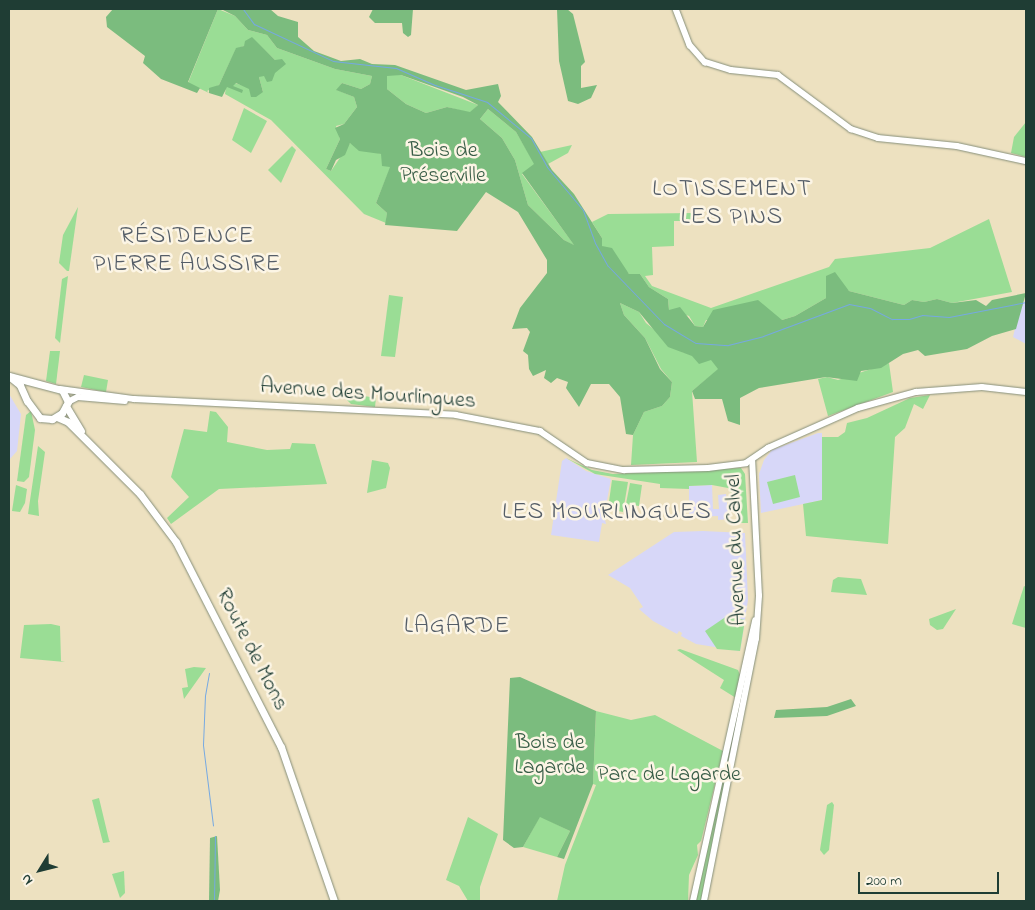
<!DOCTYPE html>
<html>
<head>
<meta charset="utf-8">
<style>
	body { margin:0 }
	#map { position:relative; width:1035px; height:910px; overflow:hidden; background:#ede1c0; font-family:"Indie Flower",sans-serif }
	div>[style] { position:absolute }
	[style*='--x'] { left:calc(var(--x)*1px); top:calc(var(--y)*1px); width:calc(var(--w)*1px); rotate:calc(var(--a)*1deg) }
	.built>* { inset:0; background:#d7d7f8 }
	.green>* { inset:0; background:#9add95 }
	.forest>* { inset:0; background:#7bbc7e }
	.stream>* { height:1px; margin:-0.5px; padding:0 0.5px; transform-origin:0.5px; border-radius:0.5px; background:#76a9e2 }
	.roads { filter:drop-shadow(0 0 1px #868f7a) drop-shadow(0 0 1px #868f7a) }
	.tertiary>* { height:5.5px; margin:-2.75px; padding:0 2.75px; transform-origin:2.75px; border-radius:2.75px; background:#fff }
	.secondary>* { height:7px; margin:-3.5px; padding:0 3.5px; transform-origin:3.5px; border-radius:3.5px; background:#fff }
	span { translate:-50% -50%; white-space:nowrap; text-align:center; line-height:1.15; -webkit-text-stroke:5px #fcf5e5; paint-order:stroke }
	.park-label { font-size:22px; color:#385d47 }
	.street-label { font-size:22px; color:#1f3d34 }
	.neighbourhood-label { font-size:24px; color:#555e68; letter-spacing:1px }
	.frame { position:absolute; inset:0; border:10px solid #1f3d34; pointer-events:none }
	.north { position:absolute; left:15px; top:845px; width:50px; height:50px; -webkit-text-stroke:4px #fcf5e5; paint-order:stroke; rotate:234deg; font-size:14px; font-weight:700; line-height:20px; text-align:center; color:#1f3d34 }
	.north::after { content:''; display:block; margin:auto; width:18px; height:22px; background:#1f3d34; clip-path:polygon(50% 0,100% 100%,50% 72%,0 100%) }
	.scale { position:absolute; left:858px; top:872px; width:141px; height:22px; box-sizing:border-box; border:2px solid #1f3d34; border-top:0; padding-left:6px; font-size:15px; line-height:18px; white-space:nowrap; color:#1f3d34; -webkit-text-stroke:4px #fcf5e5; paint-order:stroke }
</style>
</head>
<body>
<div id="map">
	<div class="built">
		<div style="clip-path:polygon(1026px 301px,1026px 344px,1013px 337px,1021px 303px)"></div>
		<div style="clip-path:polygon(9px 394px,21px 414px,17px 451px,9px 460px)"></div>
		<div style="clip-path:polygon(818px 433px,822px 433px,822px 500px,761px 513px,759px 474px,764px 460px,772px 450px)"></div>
		<div style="clip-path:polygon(566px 458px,586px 471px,611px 479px,604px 516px,606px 524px,602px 523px,599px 542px,551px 535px,562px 461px)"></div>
		<div style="clip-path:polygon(712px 485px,713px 509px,719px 509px,718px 495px,726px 494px,729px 519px,718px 520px,718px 516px,689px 517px,689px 486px)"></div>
		<div style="clip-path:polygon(703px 531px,745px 533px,748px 600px,740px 651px,696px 644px,681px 636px,682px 633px,679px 631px,677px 634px,653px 621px,639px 609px,643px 607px,630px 588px,608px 575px,674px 532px)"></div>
	</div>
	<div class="green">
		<div style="clip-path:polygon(218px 9px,235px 16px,248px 30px,267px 35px,277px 48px,335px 69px,372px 76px,370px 84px,361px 89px,342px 83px,337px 90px,354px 97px,357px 107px,344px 124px,336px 126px,340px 139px,326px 169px,331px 171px,350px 143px,381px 154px,391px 166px,376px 203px,387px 213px,386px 223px,364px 214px,271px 120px,225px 94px,226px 87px,235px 83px,263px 92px,259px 77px,275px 60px,252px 38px,244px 46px,236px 49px,219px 85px,207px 91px,209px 93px,188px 83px)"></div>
		<div style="clip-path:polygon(386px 75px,401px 75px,478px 105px,470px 113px,447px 107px,426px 113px,406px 104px,387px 89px)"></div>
		<div style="clip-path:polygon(244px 108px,267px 121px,251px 153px,232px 140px)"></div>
		<div style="clip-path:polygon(488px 109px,516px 132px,535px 164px,522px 174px,575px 246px,564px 240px,528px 205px,515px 160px,502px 138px,480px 119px)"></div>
		<div style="clip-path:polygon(1026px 122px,1026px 157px,1011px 153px,1014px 137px)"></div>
		<div style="clip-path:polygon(572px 145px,568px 153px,548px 164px,540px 152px)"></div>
		<div style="clip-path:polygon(292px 146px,296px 150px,281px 183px,268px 170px)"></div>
		<div style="clip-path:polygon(78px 207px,69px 271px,67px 271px,59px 263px,63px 235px)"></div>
		<div style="clip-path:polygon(695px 213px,695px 221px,674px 221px,674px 246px,652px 247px,653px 275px,645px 276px,652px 286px,711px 308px,829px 267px,835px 259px,930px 248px,989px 219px,1012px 292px,952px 303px,937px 299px,924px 302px,912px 300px,904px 305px,849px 291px,826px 276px,826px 298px,795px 316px,782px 320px,706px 320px,703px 327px,695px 326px,689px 316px,669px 310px,668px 299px,649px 287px,640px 274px,629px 274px,602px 246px,602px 238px,592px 222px,608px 214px)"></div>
		<div style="clip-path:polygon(68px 276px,60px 343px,55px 338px,62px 279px)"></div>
		<div style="clip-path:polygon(389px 295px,403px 297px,395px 357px,381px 356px)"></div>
		<div style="clip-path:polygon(620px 303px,639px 312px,646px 323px,682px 352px,711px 359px,719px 369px,692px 391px,697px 462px,631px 465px,633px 435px,644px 412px,662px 406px,670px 397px,672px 382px,661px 369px,645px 338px,624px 315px)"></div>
		<div style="clip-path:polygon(50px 351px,60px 351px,56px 384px,46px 381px)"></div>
		<div style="clip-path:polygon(889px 363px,893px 392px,828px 416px,818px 379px,827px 377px,838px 380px)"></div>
		<div style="clip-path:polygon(84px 375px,108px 380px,106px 392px,81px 387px)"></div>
		<div style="clip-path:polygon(347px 393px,376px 398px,375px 407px,351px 404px,346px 399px)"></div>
		<div style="clip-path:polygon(930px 395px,923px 409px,914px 404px,905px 428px,895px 437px,888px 544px,806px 536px,803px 504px,822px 500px,822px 437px,838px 437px,845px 432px,847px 423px,867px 418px,910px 398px)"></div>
		<div style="clip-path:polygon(31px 411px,35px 430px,29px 477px,24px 482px,17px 481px,26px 415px)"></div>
		<div style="clip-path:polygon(210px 411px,216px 412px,228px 427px,227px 442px,267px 450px,290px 449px,292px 443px,315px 444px,327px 484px,219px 489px,171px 524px,167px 518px,189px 497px,171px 477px,184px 429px,207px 432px)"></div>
		<div style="clip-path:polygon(38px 446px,45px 452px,38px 501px,39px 516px,28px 514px)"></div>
		<div style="clip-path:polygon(566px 458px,592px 470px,613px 474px,741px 468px,745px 474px,748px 523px,741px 523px,740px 508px,728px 488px,712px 485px,689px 486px,689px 489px,660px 488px,660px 484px,595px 474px)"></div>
		<div style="clip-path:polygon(372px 460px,388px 463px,390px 468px,386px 488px,367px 493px)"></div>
		<div style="clip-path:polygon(795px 475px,800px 497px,773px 504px,767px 482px)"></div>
		<div style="clip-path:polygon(612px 480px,628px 482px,623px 512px,608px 509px)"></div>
		<div style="clip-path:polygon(630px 483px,642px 485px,639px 506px,626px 504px)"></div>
		<div style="clip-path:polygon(16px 485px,27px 489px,25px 503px,20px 512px,12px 511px)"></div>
		<div style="clip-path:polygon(838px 577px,861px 579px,867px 595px,831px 592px,833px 580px)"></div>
		<div style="clip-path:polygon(1024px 586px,1026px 587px,1026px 628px,1012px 624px)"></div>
		<div style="clip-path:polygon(956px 609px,943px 629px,937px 630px,930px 625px,929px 619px)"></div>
		<div style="clip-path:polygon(727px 616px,745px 620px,740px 651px,717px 649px,705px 631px)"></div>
		<div style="clip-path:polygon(51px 624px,60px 626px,61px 661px,65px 662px,20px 658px,24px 625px)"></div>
		<div style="clip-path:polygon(680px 649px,738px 670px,740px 675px,736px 698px,720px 688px,724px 680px,677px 650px)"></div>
		<div style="clip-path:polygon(194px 667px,206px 668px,184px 699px,182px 688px,188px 687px,185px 669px)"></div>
		<div style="clip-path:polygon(745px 683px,702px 901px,695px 901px,699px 875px)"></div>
		<div style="clip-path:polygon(596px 711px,631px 720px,655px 715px,723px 751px,701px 841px,697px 845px,698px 855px,689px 875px,688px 901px,557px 901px,565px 865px,596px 785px,593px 784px)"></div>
		<div style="clip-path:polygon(99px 798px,109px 840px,110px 842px,103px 843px,92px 800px)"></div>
		<div style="clip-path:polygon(832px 802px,834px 805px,829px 850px,824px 855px,820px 850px,827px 805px)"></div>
		<div style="clip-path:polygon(540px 816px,570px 831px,557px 857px,523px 847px)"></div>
		<div style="clip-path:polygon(468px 817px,498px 834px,480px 887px,480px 901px,468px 901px,459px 886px,446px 880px)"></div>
		<div style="clip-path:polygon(124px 871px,125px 893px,120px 898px,112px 874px)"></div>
	</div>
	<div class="forest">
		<div style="clip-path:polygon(113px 9px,218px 9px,188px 82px,200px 88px,197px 93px,161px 79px,143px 63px,145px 56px,107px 27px,106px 17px)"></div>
		<div style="clip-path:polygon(evenodd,221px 9px,270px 9px,278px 16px,298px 22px,298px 37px,314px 51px,341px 61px,360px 59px,372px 64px,395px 65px,466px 90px,498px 84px,501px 96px,498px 102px,532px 137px,552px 170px,574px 194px,602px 238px,602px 246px,612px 248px,629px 274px,640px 274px,649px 287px,668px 299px,669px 310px,680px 307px,695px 326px,703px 327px,713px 310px,758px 300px,782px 320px,795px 316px,826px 298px,826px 276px,835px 272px,849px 291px,904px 305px,912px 300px,924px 302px,937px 299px,952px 303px,976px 300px,986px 306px,992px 300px,1026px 293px,1016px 329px,992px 336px,967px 349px,925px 356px,918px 350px,903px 354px,881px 368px,861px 371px,857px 381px,826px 377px,759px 388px,740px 398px,740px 425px,728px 421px,722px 399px,695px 399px,692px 391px,718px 369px,711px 360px,699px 364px,692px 356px,668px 347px,639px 312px,620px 303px,624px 315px,645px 338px,660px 369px,672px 382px,670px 397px,662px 406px,644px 412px,633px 435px,626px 434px,620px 397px,609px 384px,591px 384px,579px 407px,566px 388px,568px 382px,557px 378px,551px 383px,544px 378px,546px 370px,533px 376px,529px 369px,528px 355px,523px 351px,530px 332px,527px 328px,512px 329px,520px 308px,547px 273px,547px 260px,518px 212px,486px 192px,457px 231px,385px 225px,387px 213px,376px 203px,390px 167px,382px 166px,381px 154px,359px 151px,350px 143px,345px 155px,336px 160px,331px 171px,326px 169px,340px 139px,335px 128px,344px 124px,357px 107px,354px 97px,336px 90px,342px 83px,361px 89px,370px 84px,372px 76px,335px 69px,277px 48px,267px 35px,248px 30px,235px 16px,221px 9px,401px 75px,463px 97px,478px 105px,470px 112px,447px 107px,426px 113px,406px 104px,387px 89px,387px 76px,401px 75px,221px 9px,488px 109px,516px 132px,534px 164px,522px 173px,574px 245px,564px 240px,528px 205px,515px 160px,502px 138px,480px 119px,488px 109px)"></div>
		<div style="clip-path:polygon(373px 9px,413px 9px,411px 35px,408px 37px,403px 33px,402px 23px,375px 23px,369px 17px)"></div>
		<div style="clip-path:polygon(557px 9px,567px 9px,573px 14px,585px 62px,581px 66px,581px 88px,597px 85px,591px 98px,578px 104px,568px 101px,559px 61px)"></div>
		<div style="clip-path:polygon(252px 37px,275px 60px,282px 59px,286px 64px,275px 73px,272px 81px,267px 82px,264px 76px,259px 77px,263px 92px,256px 97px,251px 97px,249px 89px,236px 83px,233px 86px,243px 90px,242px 93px,227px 87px,222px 97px,209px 93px,209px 88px,219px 85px,236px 48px,244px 46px,245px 41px)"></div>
		<div style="clip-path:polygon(520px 677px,596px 711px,593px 784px,564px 859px,557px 857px,570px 831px,540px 817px,523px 847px,514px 848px,503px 840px,510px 678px)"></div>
		<div style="clip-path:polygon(851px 699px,856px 706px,827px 716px,774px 718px,776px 710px,827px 707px)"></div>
		<div style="clip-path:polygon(217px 836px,220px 890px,218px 901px,209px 901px,210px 838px)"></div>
	</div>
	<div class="stream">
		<div style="--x:243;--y:9;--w:19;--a:54"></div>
		<div style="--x:254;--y:24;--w:87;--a:25.1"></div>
		<div style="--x:333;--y:61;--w:63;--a:6.3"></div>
		<div style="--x:396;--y:68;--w:43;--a:23.6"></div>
		<div style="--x:435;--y:85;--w:55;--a:18.1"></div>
		<div style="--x:487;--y:102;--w:57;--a:39.3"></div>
		<div style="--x:531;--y:138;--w:33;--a:61"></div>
		<div style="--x:547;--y:167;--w:56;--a:50.1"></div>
		<div style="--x:583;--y:210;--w:35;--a:70"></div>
		<div style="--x:595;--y:243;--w:26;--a:61"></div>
		<div style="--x:608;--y:266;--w:81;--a:46"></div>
		<div style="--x:664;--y:324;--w:37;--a:31"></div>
		<div style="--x:696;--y:343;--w:32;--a:4"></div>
		<div style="--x:728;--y:345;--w:36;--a:-14"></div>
		<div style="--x:763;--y:336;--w:92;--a:-20.4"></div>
		<div style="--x:849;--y:304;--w:21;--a:11"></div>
		<div style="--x:870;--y:308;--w:25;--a:27"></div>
		<div style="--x:892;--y:319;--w:17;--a:0"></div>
		<div style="--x:909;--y:319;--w:14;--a:-17"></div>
		<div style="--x:922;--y:315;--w:27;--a:4"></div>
		<div style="--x:949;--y:317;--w:78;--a:-11"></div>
		<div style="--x:209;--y:673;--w:22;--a:100"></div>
		<div style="--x:205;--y:695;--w:50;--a:92.3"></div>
		<div style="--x:203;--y:745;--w:81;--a:82.9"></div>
		<div style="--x:214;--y:901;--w:65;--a:-89.1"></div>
	</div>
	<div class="roads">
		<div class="tertiary">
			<div style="--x:676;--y:9;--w:39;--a:69"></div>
			<div style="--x:690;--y:45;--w:23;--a:49"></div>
			<div style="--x:705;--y:62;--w:27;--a:17"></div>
			<div style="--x:731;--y:70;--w:47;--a:6.1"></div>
			<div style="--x:778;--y:75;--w:91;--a:36.5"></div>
			<div style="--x:851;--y:129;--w:28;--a:18"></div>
			<div style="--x:878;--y:138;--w:79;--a:5.8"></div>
			<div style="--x:957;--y:146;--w:71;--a:12.3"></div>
			<div style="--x:60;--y:389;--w:75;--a:7.7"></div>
			<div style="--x:134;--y:399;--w:322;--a:2.8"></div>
			<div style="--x:456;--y:415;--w:86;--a:10.8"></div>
			<div style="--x:540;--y:431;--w:57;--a:34.2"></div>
			<div style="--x:587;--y:463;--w:38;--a:11"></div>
			<div style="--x:624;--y:470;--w:84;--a:-1.4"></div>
			<div style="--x:708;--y:468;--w:38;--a:-7"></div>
			<div style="--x:746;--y:463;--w:27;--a:-34"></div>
			<div style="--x:768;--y:448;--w:98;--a:-24"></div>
			<div style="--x:858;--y:408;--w:60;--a:-15.4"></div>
			<div style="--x:916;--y:392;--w:66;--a:-4.3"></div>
			<div style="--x:982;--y:387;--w:44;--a:6.5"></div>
			<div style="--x:68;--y:402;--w:11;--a:-27"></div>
			<div style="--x:78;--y:397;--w:47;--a:4.9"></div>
			<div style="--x:693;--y:901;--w:287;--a:-77.5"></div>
			<div style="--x:704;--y:901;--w:267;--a:-78.8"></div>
			<div style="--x:756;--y:639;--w:43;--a:-86"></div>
			<div style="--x:759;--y:596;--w:136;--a:-92.9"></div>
		</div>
		<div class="secondary">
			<div style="--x:9;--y:376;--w:55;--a:14.8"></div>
			<div style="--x:62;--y:390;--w:13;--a:63"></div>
			<div style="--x:68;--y:402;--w:13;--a:119"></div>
			<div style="--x:62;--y:413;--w:12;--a:149"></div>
			<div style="--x:52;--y:419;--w:12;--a:-175"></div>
			<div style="--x:40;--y:418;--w:21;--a:-127"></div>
			<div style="--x:27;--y:401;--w:17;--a:-114"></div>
			<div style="--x:20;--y:385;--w:14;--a:-141"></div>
			<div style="--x:66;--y:406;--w:29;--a:59"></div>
			<div style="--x:57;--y:417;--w:12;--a:24"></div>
			<div style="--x:68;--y:422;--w:102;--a:45"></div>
			<div style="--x:140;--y:494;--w:60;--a:53.1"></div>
			<div style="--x:176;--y:542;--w:230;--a:62.9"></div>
			<div style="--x:281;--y:747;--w:163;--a:71"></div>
		</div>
	</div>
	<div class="park-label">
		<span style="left:443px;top:164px">Bois de<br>Préserville</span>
		<span style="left:550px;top:756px">Bois de<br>Lagarde</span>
		<span style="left:669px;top:776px">Parc de Lagarde</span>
	</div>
	<div class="street-label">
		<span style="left:368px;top:395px;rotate:4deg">Avenue des Mourlingues</span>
		<span style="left:737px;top:550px;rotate:-92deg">Avenue du Calvel</span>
		<span style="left:251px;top:650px;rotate:63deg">Route de Mons</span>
	</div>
	<div class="neighbourhood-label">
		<span style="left:732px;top:204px">LOTISSEMENT<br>LES PINS</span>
		<span style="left:187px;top:251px">RÉSIDENCE<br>PIERRE AUSSIRE</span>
		<span style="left:607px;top:513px">LES MOURLINGUES</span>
		<span style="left:457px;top:627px">LAGARDE</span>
	</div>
	<div class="frame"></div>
	<div class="north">N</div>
	<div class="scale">200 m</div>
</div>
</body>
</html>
